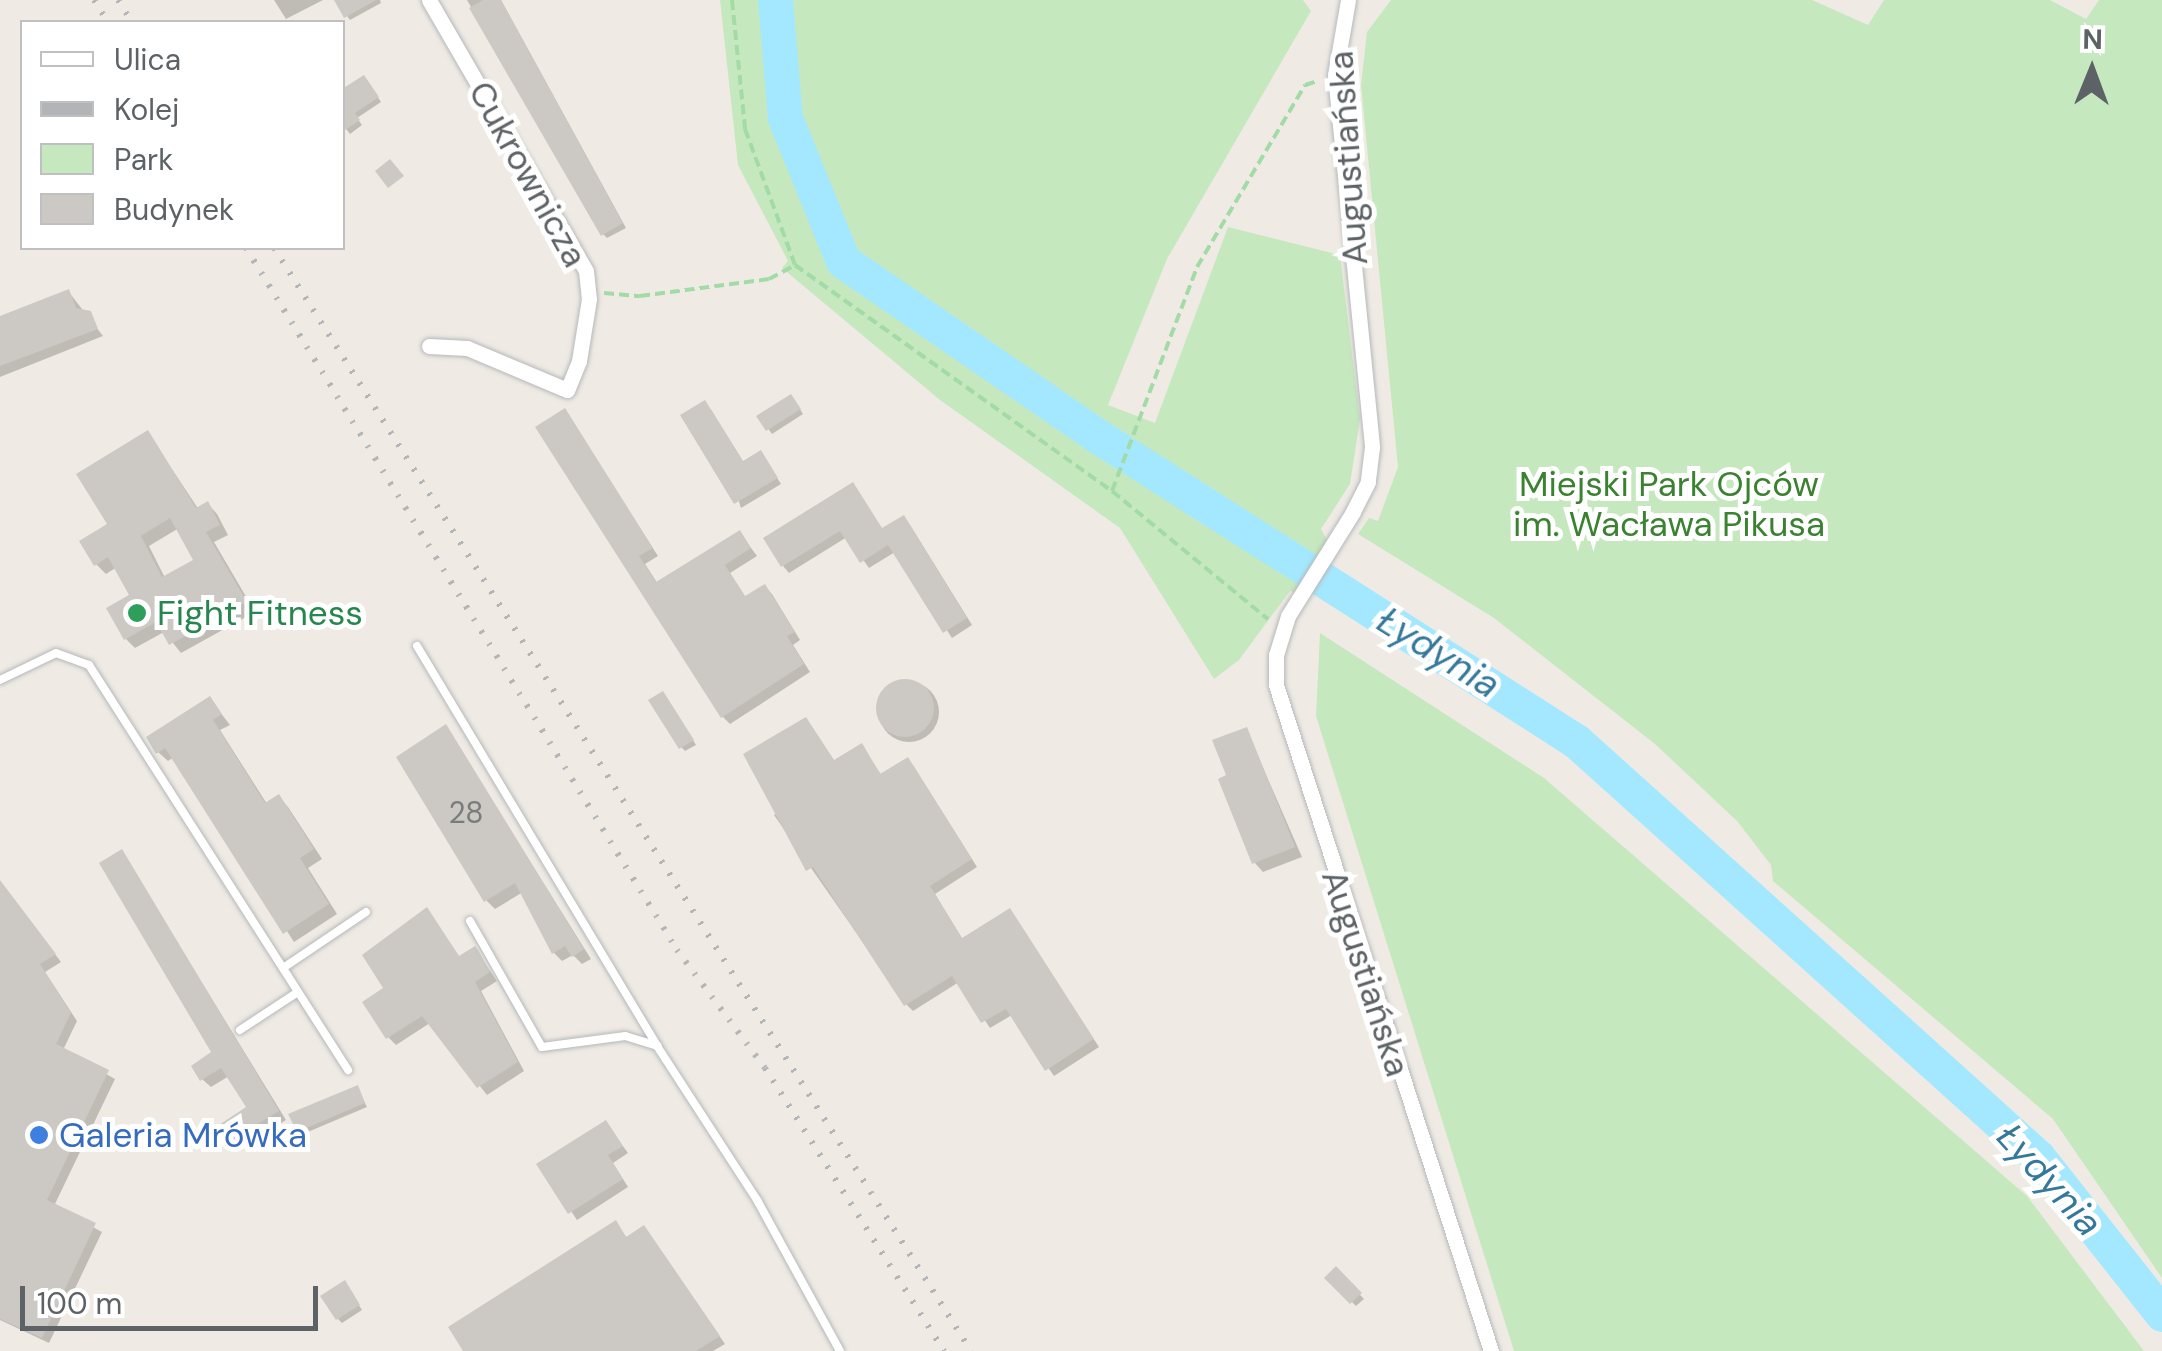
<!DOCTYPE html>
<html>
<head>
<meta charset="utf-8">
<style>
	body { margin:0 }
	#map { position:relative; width:2162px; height:1351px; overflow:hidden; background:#efebe4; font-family:"DM Sans",sans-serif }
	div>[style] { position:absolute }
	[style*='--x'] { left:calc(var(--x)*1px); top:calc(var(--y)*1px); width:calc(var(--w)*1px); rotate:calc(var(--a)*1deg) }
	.green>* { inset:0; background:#c6e8bf }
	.shadow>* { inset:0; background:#0003 }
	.round { border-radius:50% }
	.river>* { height:35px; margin:-17.5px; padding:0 17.5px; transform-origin:17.5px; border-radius:17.5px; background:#a4e8ff }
	.building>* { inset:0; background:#ccc8c3 }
	.path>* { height:4px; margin-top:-2px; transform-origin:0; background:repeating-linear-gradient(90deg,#a2dba6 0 10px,transparent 0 15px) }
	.roads { filter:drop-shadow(0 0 2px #b5b8bc) drop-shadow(0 0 2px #b5b8bc) }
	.service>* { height:8px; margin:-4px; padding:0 4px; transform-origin:4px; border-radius:4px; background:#fff }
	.minor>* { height:15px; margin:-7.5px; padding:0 7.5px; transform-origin:7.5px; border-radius:7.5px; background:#fff }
	.rail>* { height:6px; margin-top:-3px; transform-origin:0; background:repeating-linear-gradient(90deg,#b3b4b5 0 2.5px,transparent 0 14.5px) }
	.dots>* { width:28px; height:28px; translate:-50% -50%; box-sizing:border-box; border:5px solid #fff; border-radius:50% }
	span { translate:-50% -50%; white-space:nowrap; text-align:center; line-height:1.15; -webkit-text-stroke:10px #fff; paint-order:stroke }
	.number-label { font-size:30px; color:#787c7c }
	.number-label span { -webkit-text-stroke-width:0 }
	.street-label { font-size:35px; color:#5c6265 }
	.park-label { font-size:35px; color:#3a8230 }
	.leisure-label { font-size:35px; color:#27864d }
	.left { translate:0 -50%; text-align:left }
	.shop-label { font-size:35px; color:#366cbe }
	.water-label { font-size:38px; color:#34799b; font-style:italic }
	.legend { position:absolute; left:20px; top:20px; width:325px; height:230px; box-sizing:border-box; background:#fff; border:2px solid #bec0c1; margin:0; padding:12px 18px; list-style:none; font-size:30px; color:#5c6265 }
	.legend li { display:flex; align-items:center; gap:20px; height:50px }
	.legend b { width:50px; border:2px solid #bec0c1 }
	.north { position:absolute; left:2042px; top:20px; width:100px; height:100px; -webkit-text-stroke:8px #fff; paint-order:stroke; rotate:1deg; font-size:28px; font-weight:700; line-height:40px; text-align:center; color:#5c6265 }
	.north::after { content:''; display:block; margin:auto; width:35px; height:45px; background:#5c6265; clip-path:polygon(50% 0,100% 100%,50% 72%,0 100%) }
	.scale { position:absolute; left:20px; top:1286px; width:298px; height:45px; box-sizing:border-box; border:5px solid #5c6265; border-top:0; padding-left:12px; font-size:30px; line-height:35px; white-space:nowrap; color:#5c6265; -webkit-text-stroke:8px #fff; paint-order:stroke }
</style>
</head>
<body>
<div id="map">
	<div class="green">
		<div style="clip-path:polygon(720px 0,1303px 0,1311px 11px,1167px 259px,1108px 405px,1155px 423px,1228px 227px,1340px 255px,1360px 419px,1350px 484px,1321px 529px,1330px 546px,1299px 594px,1290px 591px,1239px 660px,1214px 679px,1120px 528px,940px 400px,782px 268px,788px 261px,738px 165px)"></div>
		<div style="clip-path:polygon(1391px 0,1812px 0,1868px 25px,1884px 0,2050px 0,2086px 19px,2099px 0,2162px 0,2162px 1278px,2053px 1119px,1773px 881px,1771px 865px,1737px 821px,1655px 744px,1494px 618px,1358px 534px,1369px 518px,1378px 521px,1398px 467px,1361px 85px,1367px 32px)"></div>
		<div style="clip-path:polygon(1320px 633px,1544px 778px,2027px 1196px,2144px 1351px,1514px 1351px,1316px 716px)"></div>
	</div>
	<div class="shadow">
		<div style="clip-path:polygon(274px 0,323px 0,286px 19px)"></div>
		<div style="clip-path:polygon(335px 0,380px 0,381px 3px,350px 20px)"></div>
		<div style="clip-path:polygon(467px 0,501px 0,626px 228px,607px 238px,603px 234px)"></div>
		<div style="clip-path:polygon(368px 82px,381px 102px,357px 118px,362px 125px,350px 134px,342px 124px)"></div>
		<div style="clip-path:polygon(68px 291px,103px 336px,0 377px,0 318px)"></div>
		<div style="clip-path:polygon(795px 401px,803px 414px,772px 434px,760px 417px)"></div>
		<div style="clip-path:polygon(710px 408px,744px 463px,761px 453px,781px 484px,741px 508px)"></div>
		<div style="clip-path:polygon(564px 411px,658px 556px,645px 564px,658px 584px,740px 533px,757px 556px,730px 573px,746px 598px,764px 587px,772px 594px,800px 640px,793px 645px,810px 672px,730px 724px,723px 717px,538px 428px)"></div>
		<div style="clip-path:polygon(evenodd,148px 433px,199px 510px,208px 504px,217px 514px,228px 535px,214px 542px,255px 612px,181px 653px,164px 632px,135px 648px,126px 639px,132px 596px,117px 567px,106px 574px,96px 564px,148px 433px,179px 528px,196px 561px,165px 578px,149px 546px,179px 528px)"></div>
		<div style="clip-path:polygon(853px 485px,883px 530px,910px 525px,972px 625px,952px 638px,895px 552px,869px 568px,847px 537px,789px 573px,783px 566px)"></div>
		<div class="round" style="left:879px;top:682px;width:60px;height:60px"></div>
		<div style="clip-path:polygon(667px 698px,696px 745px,685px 751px,681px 747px)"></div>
		<div style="clip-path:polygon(210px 699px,230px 725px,220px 730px,267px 804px,279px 797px,288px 807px,322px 859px,308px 868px,337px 914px,294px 942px,174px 757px,168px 761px,158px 752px)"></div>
		<div style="clip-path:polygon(806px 720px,835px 762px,862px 746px,882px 776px,908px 760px,914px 767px,977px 867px,935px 894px,963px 940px,1010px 911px,1099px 1047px,1054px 1076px,1012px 1015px,990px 1028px,959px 982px,913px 1011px,906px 1004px,774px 815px,781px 811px)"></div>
		<div style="clip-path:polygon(446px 727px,591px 959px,582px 964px,573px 955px,562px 961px,554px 953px,523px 892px,495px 909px,486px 900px)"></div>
		<div style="clip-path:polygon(1246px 729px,1302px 857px,1263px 872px,1254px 862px,1230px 777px)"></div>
		<div style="clip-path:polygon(122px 852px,286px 1120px,240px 1148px,231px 1139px,249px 1108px,229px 1076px,211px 1087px,202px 1079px,215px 1053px)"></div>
		<div style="clip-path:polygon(0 882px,61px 962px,45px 972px,77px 1021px,63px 1050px,115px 1079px,54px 1206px,102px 1232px,49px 1343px,0 1320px)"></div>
		<div style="clip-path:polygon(427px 910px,460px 958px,475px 949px,497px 981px,481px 991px,524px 1071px,487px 1095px,430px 1023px,396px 1045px,388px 1037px,387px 989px)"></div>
		<div style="clip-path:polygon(357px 1088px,367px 1107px,303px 1134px,299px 1130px)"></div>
		<div style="clip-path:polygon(606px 1123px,628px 1153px,613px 1163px,628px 1187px,577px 1220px,540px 1165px)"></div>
		<div style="clip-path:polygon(615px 1223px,628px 1239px,650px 1235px,725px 1344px,713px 1351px,466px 1351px)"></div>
		<div style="clip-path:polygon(1336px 1270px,1364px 1299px,1356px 1306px,1328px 1278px)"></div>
		<div style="clip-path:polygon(348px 1288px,362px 1310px,342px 1323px,338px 1319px)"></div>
	</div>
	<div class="river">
		<div style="--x:775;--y:0;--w:118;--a:85.2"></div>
		<div style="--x:785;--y:118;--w:154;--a:67.9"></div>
		<div style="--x:843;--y:261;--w:307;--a:34.5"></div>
		<div style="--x:1096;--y:435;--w:569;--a:32.52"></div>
		<div style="--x:1576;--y:741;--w:622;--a:42"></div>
		<div style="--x:2038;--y:1157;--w:200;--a:51.7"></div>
	</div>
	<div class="building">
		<div style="clip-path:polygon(334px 0,376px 0,344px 18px)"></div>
		<div style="clip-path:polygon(483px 0,501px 0,623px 223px,601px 236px,469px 8px)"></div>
		<div style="clip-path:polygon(364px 75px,379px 97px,355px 113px,360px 120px,342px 132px,342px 89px)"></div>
		<div style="clip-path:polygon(390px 159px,404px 176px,388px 188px,375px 171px)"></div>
		<div style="clip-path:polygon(69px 289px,76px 308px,91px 311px,98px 329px,0 366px,0 316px)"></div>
		<div style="clip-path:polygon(791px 394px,801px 409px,766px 431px,756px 416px)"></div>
		<div style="clip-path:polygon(705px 400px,743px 461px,761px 450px,778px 478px,734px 504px,680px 415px)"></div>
		<div style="clip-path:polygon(565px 408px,653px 548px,639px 556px,656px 582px,740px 530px,751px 548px,725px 565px,745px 596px,765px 584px,795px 632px,787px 636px,804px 664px,721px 718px,535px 427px)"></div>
		<div style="clip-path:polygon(evenodd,148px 430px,196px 508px,208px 501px,220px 525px,206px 532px,247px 602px,169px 645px,156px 622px,124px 640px,106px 608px,129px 595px,108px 557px,94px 566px,79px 541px,107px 524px,76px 474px,148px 430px,170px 518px,193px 560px,162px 577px,141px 536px,170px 518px)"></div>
		<div style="clip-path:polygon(853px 482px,882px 528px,904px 515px,967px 618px,943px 633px,888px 545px,860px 563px,840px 531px,781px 567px,763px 538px)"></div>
		<div class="round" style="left:876px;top:679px;width:58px;height:58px"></div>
		<div style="clip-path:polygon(663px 691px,694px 740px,679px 749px,648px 700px)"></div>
		<div style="clip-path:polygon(210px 696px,222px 714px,213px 720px,265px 803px,279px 794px,314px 849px,300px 858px,329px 904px,283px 934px,165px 748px,156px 754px,146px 737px)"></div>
		<div style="clip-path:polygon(806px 717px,834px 760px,862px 743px,880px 774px,908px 757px,972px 859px,930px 886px,962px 938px,1010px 908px,1094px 1039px,1045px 1071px,1006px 1009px,981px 1023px,952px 976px,904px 1006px,813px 867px,806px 871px,743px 754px)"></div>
		<div style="clip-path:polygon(446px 724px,584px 949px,572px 957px,565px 946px,552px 954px,515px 883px,484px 902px,396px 757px)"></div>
		<div style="clip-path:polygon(1247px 727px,1295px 847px,1252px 864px,1218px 779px,1226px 775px,1212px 740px)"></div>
		<div style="clip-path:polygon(122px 849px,279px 1111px,229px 1141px,219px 1125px,246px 1107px,221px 1068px,200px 1081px,191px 1066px,211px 1052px,99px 863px)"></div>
		<div style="clip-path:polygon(0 880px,56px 954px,40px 964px,71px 1013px,56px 1044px,109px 1070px,47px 1200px,96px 1223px,42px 1338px,0 1319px)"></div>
		<div style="clip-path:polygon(427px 907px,459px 956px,475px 946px,478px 950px,490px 972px,475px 982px,518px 1062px,477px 1088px,422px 1016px,386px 1039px,362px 1002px,383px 988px,362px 955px)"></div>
		<div style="clip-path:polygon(358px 1085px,365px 1103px,297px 1132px,288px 1114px)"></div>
		<div style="clip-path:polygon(606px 1120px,623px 1146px,608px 1155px,623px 1179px,568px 1214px,536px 1164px)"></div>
		<div style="clip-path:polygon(616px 1220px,626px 1237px,644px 1225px,720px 1336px,696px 1351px,463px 1351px,448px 1327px)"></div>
		<div style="clip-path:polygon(1336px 1266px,1362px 1293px,1350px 1304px,1324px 1278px)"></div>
		<div style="clip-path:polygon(345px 1280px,360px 1305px,336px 1320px,320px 1296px)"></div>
	</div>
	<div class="path">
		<div style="--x:732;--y:0;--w:130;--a:84.2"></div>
		<div style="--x:745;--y:129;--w:145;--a:69.8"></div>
		<div style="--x:795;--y:265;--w:389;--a:35.5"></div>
		<div style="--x:1112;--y:491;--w:202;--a:39.4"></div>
		<div style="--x:604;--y:293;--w:36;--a:5"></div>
		<div style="--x:640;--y:296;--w:130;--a:-7.5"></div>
		<div style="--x:769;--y:279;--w:30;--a:-28"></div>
		<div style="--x:1112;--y:491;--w:240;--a:-69.2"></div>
		<div style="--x:1197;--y:267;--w:212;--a:-59.3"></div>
		<div style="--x:1305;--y:85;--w:14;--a:-17"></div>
	</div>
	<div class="roads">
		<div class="service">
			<div style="--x:417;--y:646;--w:466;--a:59"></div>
			<div style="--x:0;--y:680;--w:62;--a:-25.7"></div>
			<div style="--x:56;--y:653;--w:35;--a:20"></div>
			<div style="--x:89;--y:665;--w:481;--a:57.4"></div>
			<div style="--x:470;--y:921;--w:145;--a:60.3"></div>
			<div style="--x:542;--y:1047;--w:84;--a:-7.5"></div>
			<div style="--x:625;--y:1036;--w:34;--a:17"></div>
			<div style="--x:657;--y:1046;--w:184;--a:57"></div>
			<div style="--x:757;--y:1200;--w:172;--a:61.2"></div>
			<div style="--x:283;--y:968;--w:100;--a:-34"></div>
			<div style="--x:240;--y:1030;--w:69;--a:-33.2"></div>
		</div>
		<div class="minor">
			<div style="--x:429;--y:0;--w:313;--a:59.9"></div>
			<div style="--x:586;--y:271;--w:28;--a:84"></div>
			<div style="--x:589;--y:299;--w:63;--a:99.2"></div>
			<div style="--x:579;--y:361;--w:31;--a:112"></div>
			<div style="--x:567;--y:390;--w:108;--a:-157.2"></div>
			<div style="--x:467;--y:348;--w:38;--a:-177"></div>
			<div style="--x:1348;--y:0;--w:76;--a:99.8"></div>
			<div style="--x:1335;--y:75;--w:374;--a:84.3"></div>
			<div style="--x:1372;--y:447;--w:35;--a:97"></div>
			<div style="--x:1368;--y:482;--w:34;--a:117"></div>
			<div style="--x:1353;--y:512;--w:123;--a:122"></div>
			<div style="--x:1288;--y:616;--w:41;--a:107.1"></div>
			<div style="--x:1276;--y:655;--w:30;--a:90"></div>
			<div style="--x:1276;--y:685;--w:700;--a:72.11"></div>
		</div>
	</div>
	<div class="rail">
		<div style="--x:94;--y:0;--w:26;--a:58"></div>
		<div style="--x:118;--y:0;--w:26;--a:58"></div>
		<div style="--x:246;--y:248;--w:824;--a:58.45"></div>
		<div style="--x:677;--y:950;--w:147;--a:53.3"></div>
		<div style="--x:765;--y:1068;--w:335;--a:57.7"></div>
		<div style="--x:274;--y:248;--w:1305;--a:57.71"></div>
	</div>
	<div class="dots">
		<div style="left:137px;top:613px;background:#2e9e5b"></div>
		<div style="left:39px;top:1135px;background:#3f7fe0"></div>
	</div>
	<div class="number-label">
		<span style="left:466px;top:813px">28</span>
	</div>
	<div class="street-label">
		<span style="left:1348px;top:158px;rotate:-94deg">Augustiańska</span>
		<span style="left:528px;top:174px;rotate:61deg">Cukrownicza</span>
		<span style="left:1366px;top:973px;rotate:72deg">Augustiańska</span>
	</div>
	<div class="park-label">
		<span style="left:1669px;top:504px">Miejski Park Ojców<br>im. Wacława Pikusa</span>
	</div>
	<div class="leisure-label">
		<span class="left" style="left:157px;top:613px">Fight Fitness</span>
	</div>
	<div class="shop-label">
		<span class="left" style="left:59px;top:1135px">Galeria Mrówka</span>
	</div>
	<div class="water-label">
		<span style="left:1438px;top:653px;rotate:32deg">Łydynia</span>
		<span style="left:2049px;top:1180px;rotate:48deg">Łydynia</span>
	</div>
	<ul class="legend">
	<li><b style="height:12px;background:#fff"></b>Ulica</li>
	<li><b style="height:12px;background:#b3b4b5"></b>Kolej</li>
	<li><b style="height:28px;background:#c6e8bf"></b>Park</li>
	<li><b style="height:28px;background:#ccc8c3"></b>Budynek</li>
	</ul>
	<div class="north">N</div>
	<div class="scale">100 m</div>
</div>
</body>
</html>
